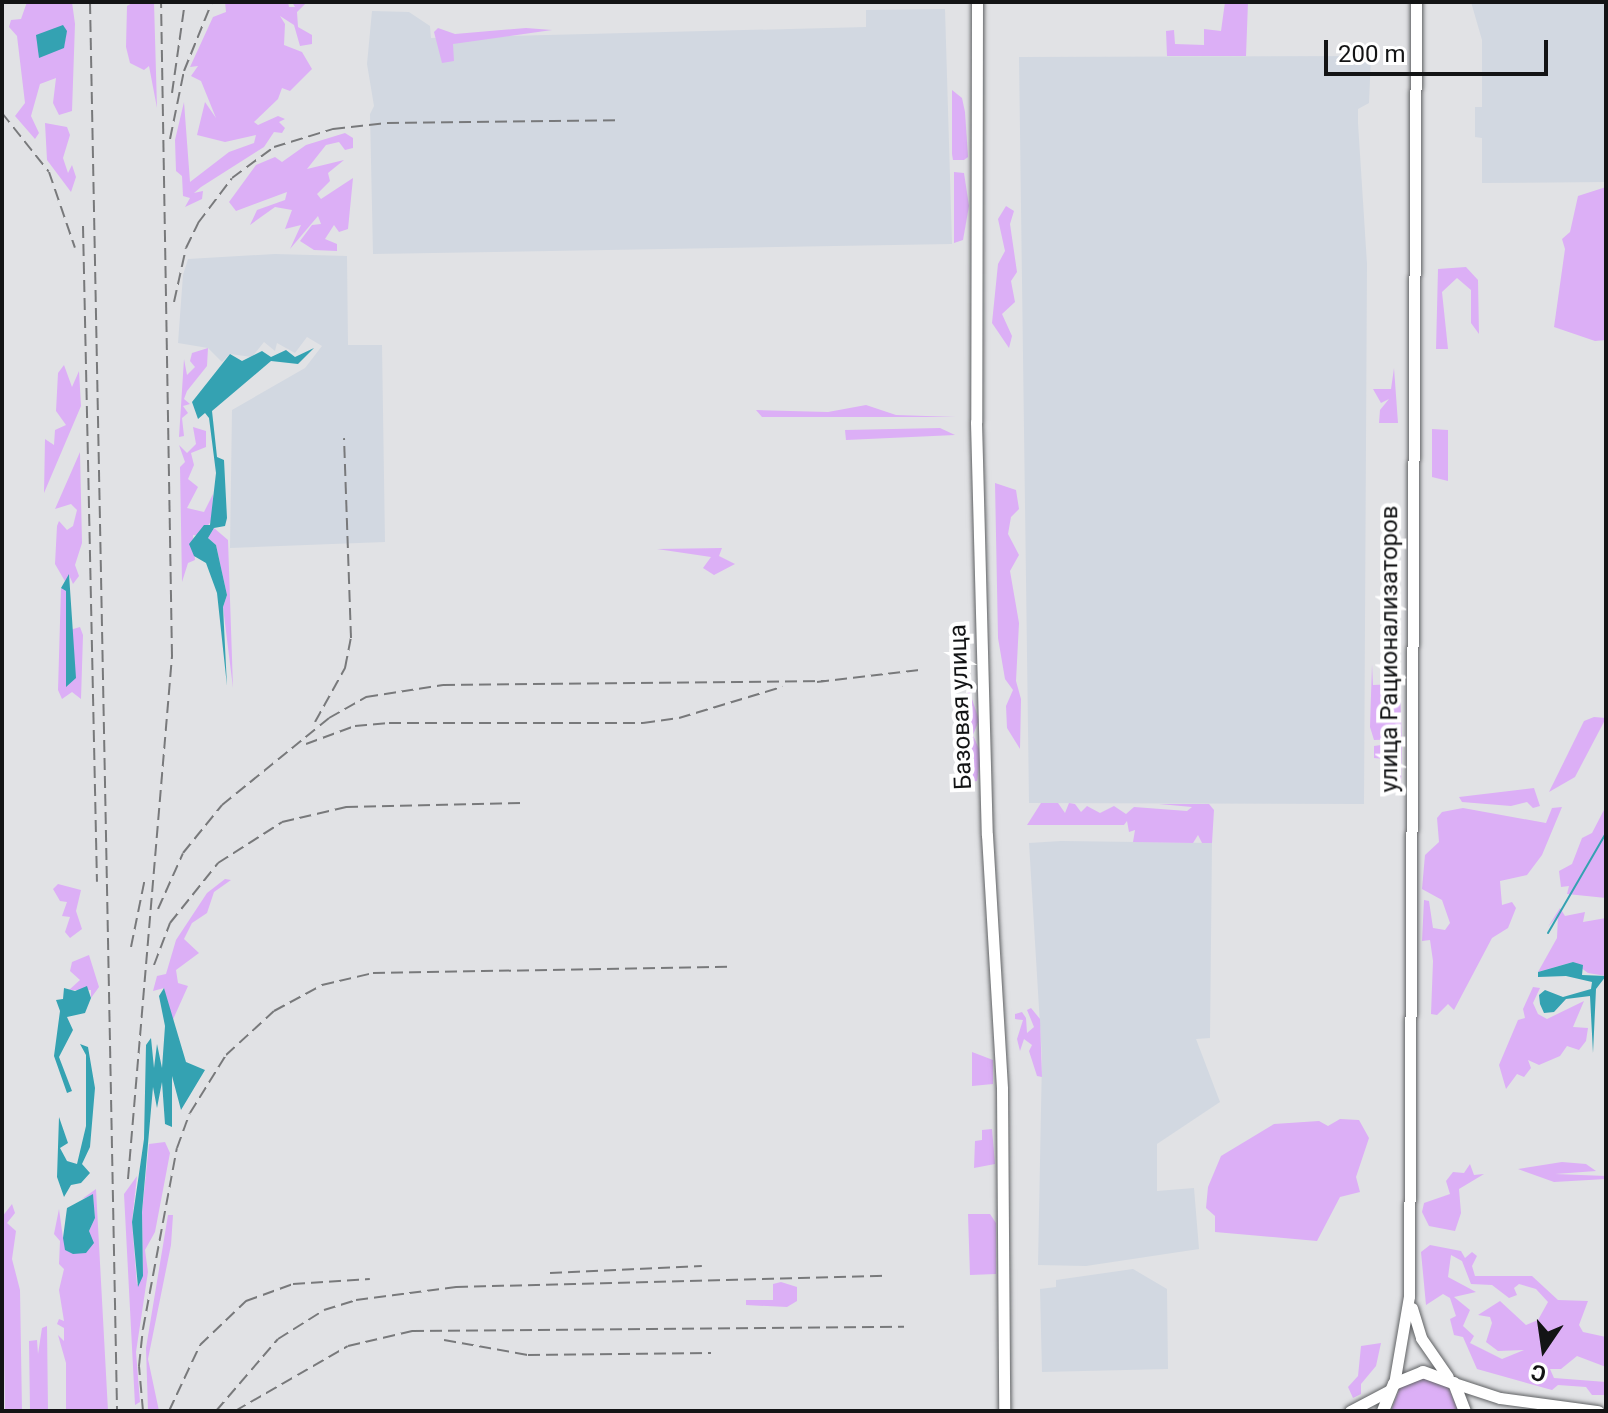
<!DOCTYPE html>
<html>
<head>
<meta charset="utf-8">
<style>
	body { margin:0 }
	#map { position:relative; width:1608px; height:1413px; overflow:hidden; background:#e1e2e5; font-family:Roboto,sans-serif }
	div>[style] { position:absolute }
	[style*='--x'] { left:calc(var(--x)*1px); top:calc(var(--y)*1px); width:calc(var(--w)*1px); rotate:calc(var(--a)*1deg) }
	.built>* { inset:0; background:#d2d8e1 }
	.green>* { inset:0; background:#dcaff6 }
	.water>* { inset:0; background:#34a2b2 }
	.stream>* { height:2px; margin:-1px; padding:0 1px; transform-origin:1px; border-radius:1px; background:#34a2b2 }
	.roads { filter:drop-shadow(0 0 2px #606264) drop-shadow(0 0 2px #606264) }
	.secondary>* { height:11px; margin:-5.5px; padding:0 5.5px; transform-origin:5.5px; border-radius:5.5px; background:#fff }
	.primary>* { height:12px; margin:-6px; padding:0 6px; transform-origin:6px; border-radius:6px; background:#fff }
	.rail>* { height:2px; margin-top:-1px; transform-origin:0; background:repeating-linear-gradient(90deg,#78797b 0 12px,transparent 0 18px) }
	span { translate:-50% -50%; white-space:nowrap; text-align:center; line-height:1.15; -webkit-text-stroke:8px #fff; paint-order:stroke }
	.street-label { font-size:24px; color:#131415 }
	.frame { position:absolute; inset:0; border:4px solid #131415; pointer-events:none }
	.north { position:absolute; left:1504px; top:1309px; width:80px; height:80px; -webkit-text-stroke:6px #fff; paint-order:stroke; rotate:193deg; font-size:22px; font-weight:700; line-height:32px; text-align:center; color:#131415 }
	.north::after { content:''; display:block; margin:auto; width:28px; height:36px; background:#131415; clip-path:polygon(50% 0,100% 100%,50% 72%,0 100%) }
	.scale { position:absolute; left:1324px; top:40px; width:224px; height:36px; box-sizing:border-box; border:4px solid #131415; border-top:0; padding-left:10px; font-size:24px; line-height:28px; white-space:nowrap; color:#131415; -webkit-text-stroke:6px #fff; paint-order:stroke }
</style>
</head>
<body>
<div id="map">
	<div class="built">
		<div style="clip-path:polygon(1471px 2px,1606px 2px,1606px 182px,1482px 183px,1482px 138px,1475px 137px,1475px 107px,1482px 107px,1482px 40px)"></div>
		<div style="clip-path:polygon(945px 9px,952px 244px,373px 254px,370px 114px,374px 106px,367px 64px,372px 11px,409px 12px,430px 26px,431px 38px,866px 27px,866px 10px)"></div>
		<div style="clip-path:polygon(1371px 56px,1369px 103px,1358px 109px,1358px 123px,1367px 264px,1364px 804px,1029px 803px,1019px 57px)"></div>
		<div style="clip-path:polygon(275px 254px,347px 256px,348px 345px,382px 345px,385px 542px,230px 548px,232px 410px,305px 368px,322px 346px,307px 337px,295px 353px,277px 343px,275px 351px,264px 342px,252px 357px,230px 354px,222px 362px,208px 348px,178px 343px,183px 275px,188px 259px)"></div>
		<div style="clip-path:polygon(1061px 841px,1212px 843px,1210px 1038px,1196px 1039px,1220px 1102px,1157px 1144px,1157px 1191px,1194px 1188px,1199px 1249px,1086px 1266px,1038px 1265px,1042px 1058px,1029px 843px)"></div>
		<div style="clip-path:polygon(1133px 1269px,1167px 1289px,1168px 1369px,1042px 1372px,1040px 1289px,1056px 1287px,1056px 1280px)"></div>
	</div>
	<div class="green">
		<div style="clip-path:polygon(27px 2px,72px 2px,75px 24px,72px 111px,59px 115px,53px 103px,56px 78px,40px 84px,31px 116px,39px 133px,35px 139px,15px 116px,25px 103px,17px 36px,9px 27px,11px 20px,21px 19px)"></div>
		<div style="clip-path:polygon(134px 2px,154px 2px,157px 108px,149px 66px,144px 70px,130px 63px,126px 47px,127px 6px)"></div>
		<div style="clip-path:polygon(225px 2px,288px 2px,289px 7px,295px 7px,292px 2px,307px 2px,297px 12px,298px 27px,312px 35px,312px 44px,300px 46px,294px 25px,280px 16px,285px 24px,284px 45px,302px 52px,312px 69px,290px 91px,282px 88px,278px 99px,254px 122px,258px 125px,278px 116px,285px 119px,279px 122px,285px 128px,282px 133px,274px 132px,264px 147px,201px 187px,194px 193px,203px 191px,202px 199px,185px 207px,190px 198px,183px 196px,182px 176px,176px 171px,175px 140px,184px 102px,190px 182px,229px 152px,254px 143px,256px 135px,225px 142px,197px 135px,205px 102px,216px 118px,201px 81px,191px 76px,198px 66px,190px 67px,213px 17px,226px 12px)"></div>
		<div style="clip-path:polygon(1225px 2px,1248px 2px,1246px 56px,1167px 56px,1166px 31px,1174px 30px,1175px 44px,1204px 45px,1204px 29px,1221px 31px)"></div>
		<div style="clip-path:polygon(438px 28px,455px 34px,526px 28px,552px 30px,453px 44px,454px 61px,442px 63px,434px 32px)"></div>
		<div style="clip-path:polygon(952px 90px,962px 98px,965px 112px,968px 157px,964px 160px,953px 160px,952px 154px)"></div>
		<div style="clip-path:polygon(45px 123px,67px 127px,70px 135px,63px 158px,68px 173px,72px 165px,76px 177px,71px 192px,47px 160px)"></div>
		<div style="clip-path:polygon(345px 133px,353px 138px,353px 148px,345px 150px,339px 142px,326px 145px,307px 169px,344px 160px,328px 173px,330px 181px,317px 194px,321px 199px,353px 178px,348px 229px,339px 232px,334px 225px,325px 239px,337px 244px,337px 251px,314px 250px,300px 241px,312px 225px,321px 224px,318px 216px,290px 249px,301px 225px,285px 229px,292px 210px,275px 207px,250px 225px,257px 210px,285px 200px,287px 192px,236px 211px,229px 202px,256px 165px,275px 157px,282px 162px,306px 145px)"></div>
		<div style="clip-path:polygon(954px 172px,964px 173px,969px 206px,963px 240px,954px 243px)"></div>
		<div style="clip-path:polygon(1606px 187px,1606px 340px,1595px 341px,1554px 327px,1565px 249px,1562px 239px,1570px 232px,1578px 196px)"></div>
		<div style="clip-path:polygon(1006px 206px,1014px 211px,1010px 224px,1017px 272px,1011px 281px,1015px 302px,1002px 314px,1012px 336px,1009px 348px,992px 323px,998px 264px,1005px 251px,998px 219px)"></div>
		<div style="clip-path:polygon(1466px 267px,1478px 280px,1479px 334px,1471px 323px,1471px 290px,1457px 278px,1442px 292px,1448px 349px,1436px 349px,1438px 269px)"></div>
		<div style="clip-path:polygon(208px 348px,207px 366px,187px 391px,184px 399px,190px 404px,183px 406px,188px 413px,182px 418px,184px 436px,179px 437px,184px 359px,187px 375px,195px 367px,190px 361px,192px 353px)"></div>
		<div style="clip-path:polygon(64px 365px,72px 387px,79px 371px,81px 406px,44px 493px,45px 439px,54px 445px,55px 430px,66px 425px,56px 411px,58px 373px)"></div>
		<div style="clip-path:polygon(1394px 368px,1398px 423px,1379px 423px,1380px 410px,1389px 399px,1381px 403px,1373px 389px,1391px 389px)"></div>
		<div style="clip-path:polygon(866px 405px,896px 415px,956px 417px,762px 417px,756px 410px,828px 412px)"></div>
		<div style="clip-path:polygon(193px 427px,206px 431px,206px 447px,191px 453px,194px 465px,188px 479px,198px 487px,187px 508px,204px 512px,213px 494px,212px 520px,200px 536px,193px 535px,195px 560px,188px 563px,182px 582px,180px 467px,185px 462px,179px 445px,187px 453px,196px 444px)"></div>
		<div style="clip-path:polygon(940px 428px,955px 435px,846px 440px,845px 430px)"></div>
		<div style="clip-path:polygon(1432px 429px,1448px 430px,1448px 481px,1432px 477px)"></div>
		<div style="clip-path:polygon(80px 452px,82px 543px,75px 565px,79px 576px,73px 584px,69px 575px,66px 583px,55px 564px,57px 526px,59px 521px,67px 530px,73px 526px,77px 510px,71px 504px,55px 509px)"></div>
		<div style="clip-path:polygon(995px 483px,1016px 490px,1019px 509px,1011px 517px,1008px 534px,1019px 555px,1010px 571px,1019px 623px,1016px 681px,1021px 699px,1020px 749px,1007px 728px,1006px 706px,1013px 690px,1005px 679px,998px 638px)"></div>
		<div style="clip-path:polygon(214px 528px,228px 540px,233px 688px,223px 607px,227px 595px,216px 545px,208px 538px)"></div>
		<div style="clip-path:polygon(722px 548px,719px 556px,735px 564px,714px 575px,703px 568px,711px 557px,657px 549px)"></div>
		<div style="clip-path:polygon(61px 588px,66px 591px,67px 686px,74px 650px,70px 630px,80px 627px,83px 635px,81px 699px,72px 692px,62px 699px,58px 690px)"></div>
		<div style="clip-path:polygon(1398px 649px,1402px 739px,1374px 740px,1370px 727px,1372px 664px,1373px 685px,1397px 684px)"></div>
		<div style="clip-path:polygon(968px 683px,973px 686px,970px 693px,979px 720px,973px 735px,981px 754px,977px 781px,964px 783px)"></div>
		<div style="clip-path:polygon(1594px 717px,1606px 718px,1575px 777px,1549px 792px,1584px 721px)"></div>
		<div style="clip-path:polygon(1402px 742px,1401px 791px,1398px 793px,1386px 782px,1384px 759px,1374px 758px,1374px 746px)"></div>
		<div style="clip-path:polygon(1534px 788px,1540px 806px,1533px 808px,1527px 802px,1511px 806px,1462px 802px,1459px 797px)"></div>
		<div style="clip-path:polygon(1041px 803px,1058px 803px,1065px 813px,1069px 803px,1075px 804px,1081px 812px,1087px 806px,1100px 813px,1114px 806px,1126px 814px,1134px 807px,1187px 811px,1192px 807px,1159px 804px,1209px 804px,1214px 810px,1212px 843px,1202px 843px,1198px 835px,1193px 843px,1133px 842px,1135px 830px,1129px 832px,1127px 821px,1124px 825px,1027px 825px)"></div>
		<div style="clip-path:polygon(1606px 806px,1606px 898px,1567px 894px,1569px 886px,1561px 887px,1559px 871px,1572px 864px,1582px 838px,1592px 833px)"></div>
		<div style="clip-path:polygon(1562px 807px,1542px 855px,1527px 875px,1500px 881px,1502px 905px,1512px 902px,1516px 908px,1508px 928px,1492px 938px,1454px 1010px,1448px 1004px,1437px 1015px,1431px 1014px,1433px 961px,1430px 940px,1422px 941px,1424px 900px,1429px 901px,1433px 928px,1445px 930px,1450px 923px,1442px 900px,1422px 889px,1425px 855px,1439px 842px,1437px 818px,1442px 812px,1463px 808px,1546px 823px,1552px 808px)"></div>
		<div style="clip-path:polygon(225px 879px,231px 880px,214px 892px,207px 913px,192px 923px,184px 939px,199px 953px,176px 970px,178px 983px,188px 986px,171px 1024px,164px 988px,153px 991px,157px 976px,166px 974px,176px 940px,207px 893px)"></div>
		<div style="clip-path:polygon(58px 884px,81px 890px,76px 911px,82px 929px,70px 938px,65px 932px,70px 917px,62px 916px,67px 902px,60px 901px,53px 889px)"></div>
		<div style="clip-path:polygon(1560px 908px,1565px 916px,1585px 912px,1583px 922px,1606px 918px,1606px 976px,1588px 973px,1573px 962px,1538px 972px,1557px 938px,1558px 915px,1548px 927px)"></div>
		<div style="clip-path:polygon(89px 955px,99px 987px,91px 998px,91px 990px,69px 990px,80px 980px,70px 971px,72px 962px)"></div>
		<div style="clip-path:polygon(1533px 987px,1540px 988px,1533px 1003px,1538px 1014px,1547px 1019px,1584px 1001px,1573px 1027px,1588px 1028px,1586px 1041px,1579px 1050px,1567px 1046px,1560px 1056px,1539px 1065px,1528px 1060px,1531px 1068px,1524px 1077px,1517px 1074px,1506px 1089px,1499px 1065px,1518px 1020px,1525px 1018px,1523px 1009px)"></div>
		<div style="clip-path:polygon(1031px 1008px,1040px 1019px,1042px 1077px,1037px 1076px,1029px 1051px,1032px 1045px,1024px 1039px,1020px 1051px,1017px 1039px,1023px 1020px,1015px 1019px,1015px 1014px,1022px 1012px,1026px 1018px,1027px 1033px,1034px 1027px,1027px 1010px)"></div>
		<div style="clip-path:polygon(972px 1052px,993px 1060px,993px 1084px,972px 1086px)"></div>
		<div style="clip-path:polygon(1340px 1119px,1359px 1120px,1369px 1138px,1356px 1177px,1360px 1192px,1340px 1197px,1317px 1241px,1215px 1232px,1215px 1216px,1206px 1208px,1208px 1187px,1221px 1156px,1274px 1124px,1319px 1121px,1328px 1126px)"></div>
		<div style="clip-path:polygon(992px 1129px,995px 1164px,974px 1168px,975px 1141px,982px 1140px,982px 1130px)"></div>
		<div style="clip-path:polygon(165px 1142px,170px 1153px,155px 1232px,145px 1250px,148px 1272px,136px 1352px,140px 1402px,135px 1405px,124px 1194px,137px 1176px,132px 1222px,137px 1285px,143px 1276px,142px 1212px,149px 1144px)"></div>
		<div style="clip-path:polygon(1562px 1162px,1586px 1164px,1596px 1171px,1555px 1174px,1606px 1176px,1606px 1179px,1554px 1182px,1518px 1169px)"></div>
		<div style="clip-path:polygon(1470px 1164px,1474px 1175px,1484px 1174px,1459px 1189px,1461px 1213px,1455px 1231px,1429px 1226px,1422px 1212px,1424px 1203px,1450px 1194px,1446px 1181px,1453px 1172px,1464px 1173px)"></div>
		<div style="clip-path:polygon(96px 1189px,108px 1411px,66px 1411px,66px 1363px,58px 1335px,64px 1341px,64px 1328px,57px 1324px,59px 1319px,64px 1321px,59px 1290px,64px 1269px,59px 1264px,60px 1241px,54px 1234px,59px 1209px,63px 1238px,89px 1231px,95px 1218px,93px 1195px,82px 1199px)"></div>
		<div style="clip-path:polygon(12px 1204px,15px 1213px,7px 1223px,16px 1231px,12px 1259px,20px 1290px,22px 1411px,5px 1411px,2px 1217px)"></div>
		<div style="clip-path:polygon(968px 1214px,990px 1214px,996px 1223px,996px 1274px,970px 1275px)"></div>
		<div style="clip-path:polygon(168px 1215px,173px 1215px,171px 1245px,148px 1359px,159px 1411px,148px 1411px,146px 1348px)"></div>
		<div style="clip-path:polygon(evenodd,1430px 1245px,1461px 1251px,1465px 1258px,1472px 1252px,1477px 1256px,1472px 1266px,1475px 1276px,1532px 1276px,1558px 1300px,1588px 1301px,1579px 1325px,1583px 1332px,1606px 1337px,1606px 1367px,1577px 1356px,1561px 1369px,1550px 1369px,1554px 1378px,1606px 1382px,1606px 1395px,1592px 1395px,1586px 1387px,1558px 1385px,1552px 1390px,1477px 1369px,1463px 1337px,1454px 1335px,1450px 1319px,1456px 1316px,1450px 1298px,1443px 1294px,1426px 1305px,1421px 1252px,1430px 1245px,1451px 1255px,1462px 1261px,1471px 1284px,1492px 1285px,1509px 1298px,1517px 1295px,1514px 1288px,1519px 1284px,1536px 1289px,1548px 1302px,1538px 1320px,1526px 1325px,1500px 1301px,1478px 1315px,1490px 1317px,1492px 1323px,1486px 1342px,1498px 1351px,1524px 1350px,1502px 1359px,1470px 1343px,1474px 1336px,1463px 1326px,1470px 1310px,1454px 1297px,1476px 1292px,1448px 1277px,1451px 1255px)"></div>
		<div style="clip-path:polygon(781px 1282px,797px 1287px,797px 1301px,787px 1307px,746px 1305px,746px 1300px,773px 1300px,773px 1284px)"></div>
		<div style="clip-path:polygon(47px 1326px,48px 1411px,30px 1411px,29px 1341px,37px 1340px,38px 1354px,42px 1328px)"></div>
		<div style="clip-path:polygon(1381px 1343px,1376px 1366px,1361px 1384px,1361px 1394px,1353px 1398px,1348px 1387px,1358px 1376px,1361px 1346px)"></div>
		<div style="clip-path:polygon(1424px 1377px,1448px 1386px,1458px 1411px,1391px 1411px,1400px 1387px)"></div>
	</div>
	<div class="water">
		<div style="clip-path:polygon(63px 25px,67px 31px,64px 48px,39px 58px,36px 35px)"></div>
		<div style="clip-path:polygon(314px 348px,298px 364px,271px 361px,212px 411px,217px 457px,224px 460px,227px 518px,225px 526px,214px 528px,208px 538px,216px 545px,227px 595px,223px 607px,227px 686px,217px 593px,206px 563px,194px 556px,189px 544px,204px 525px,210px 525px,216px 473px,209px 418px,205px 413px,198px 419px,192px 402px,230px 354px,242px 361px,262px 351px,271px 357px,286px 350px,295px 357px)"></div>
		<div style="clip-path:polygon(69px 574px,76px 678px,66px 687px,66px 591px,61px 588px)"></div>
		<div style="clip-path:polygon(1573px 962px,1583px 965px,1582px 975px,1606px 976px,1596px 989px,1593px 1053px,1590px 996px,1566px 999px,1554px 1012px,1544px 1013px,1540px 1004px,1539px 995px,1545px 990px,1563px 997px,1591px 989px,1592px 982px,1566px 976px,1538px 977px,1538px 972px)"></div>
		<div style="clip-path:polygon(87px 986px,91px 998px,85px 1013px,67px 1017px,73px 1030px,59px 1057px,72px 1091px,67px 1093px,54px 1056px,60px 1011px,56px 1000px,63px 999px,64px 988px,75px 991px)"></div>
		<div style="clip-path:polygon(164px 988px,186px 1062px,205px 1070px,181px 1110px,172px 1076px,172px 1127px,165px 1124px,162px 1082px,157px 1108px,153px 1087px,142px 1212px,143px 1276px,138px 1287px,132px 1222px,144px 1139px,146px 1045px,151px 1038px,154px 1068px,157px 1044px,162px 1068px,165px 1026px,159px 996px)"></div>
		<div style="clip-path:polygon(80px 1044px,88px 1047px,95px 1088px,90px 1147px,82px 1164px,90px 1173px,81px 1183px,71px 1185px,64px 1197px,57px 1177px,59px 1117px,68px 1143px,60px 1148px,67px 1161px,77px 1164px,86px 1126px,86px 1055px)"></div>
		<div style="clip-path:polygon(93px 1194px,95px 1218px,89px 1231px,94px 1243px,86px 1253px,73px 1254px,65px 1250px,63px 1238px,67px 1208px)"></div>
	</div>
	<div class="stream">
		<div style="--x:1548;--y:933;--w:116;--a:-59.9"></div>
	</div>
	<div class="roads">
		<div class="secondary">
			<div style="--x:977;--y:2;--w:420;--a:90.1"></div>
			<div style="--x:976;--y:422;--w:413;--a:88.5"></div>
			<div style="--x:987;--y:835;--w:254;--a:86.6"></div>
			<div style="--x:1002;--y:1089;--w:322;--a:89.6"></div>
			<div style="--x:1412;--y:1308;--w:31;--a:73"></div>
			<div style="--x:1421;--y:1338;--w:47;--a:55.3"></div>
			<div style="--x:1454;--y:1383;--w:48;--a:18.1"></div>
			<div style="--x:1500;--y:1398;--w:99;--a:7.6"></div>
			<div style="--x:1394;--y:1384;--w:89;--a:-80.3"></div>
			<div style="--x:1409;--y:1296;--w:1294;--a:-89.69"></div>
			<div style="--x:1350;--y:1411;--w:45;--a:-27.7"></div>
		</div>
		<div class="primary">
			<div style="--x:1383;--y:1411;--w:29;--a:-68"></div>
			<div style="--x:1394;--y:1384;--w:31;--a:-22"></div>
			<div style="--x:1423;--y:1372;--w:33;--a:20"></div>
			<div style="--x:1454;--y:1383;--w:30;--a:69"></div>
		</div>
	</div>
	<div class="rail">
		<div style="--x:90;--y:2;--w:1409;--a:88.9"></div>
		<div style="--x:172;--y:93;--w:92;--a:-81.9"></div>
		<div style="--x:2;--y:113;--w:75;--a:51.5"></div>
		<div style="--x:49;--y:172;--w:80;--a:71.1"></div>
		<div style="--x:170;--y:139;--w:69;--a:-78.4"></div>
		<div style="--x:184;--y:71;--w:74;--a:-67.9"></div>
		<div style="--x:83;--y:226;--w:656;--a:88.78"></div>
		<div style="--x:174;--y:302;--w:55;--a:-77.5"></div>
		<div style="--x:186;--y:248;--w:28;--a:-64"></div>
		<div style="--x:198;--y:223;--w:56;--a:-52.9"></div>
		<div style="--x:232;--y:178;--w:52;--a:-36.4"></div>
		<div style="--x:274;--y:147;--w:62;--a:-17"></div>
		<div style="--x:333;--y:129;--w:54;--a:-6.3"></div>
		<div style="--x:387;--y:123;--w:232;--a:-0.7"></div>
		<div style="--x:817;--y:682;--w:103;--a:-6.7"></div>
		<div style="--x:315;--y:722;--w:62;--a:-60.9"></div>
		<div style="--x:345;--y:668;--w:31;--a:-79"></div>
		<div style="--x:351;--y:638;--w:200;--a:-92"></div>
		<div style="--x:306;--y:744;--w:52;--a:-20.2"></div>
		<div style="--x:355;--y:726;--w:34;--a:-5"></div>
		<div style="--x:389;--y:723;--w:254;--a:0"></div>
		<div style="--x:643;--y:723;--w:36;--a:-8"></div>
		<div style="--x:679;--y:718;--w:108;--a:-16.8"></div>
		<div style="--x:158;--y:909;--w:61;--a:-65.9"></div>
		<div style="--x:183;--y:853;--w:62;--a:-50.9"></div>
		<div style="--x:222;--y:805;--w:138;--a:-39.1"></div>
		<div style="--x:329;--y:718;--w:43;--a:-29.6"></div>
		<div style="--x:366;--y:697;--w:78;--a:-8.9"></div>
		<div style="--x:443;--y:685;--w:383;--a:-0.6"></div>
		<div style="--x:131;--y:947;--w:70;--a:-78.5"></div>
		<div style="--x:154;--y:965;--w:45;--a:-69.1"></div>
		<div style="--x:170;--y:923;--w:77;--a:-51.3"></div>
		<div style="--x:218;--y:863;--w:76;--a:-32.6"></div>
		<div style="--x:282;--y:822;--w:66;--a:-13.2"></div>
		<div style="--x:346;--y:807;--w:176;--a:-1.3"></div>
		<div style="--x:128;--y:1179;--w:525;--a:-85.19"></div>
		<div style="--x:172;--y:656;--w:654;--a:-90.96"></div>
		<div style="--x:550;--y:1273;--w:152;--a:-2.6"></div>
		<div style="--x:444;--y:1340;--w:85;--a:10.1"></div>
		<div style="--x:528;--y:1355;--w:183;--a:-0.6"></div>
		<div style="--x:143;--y:1411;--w:45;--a:-95.1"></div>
		<div style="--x:139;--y:1366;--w:37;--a:-84"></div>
		<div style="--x:143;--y:1329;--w:184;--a:-79.4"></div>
		<div style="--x:177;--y:1148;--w:37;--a:-70"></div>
		<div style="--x:190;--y:1113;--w:68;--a:-58.2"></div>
		<div style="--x:226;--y:1055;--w:65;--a:-42.5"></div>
		<div style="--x:274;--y:1011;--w:55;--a:-28.4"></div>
		<div style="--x:322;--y:985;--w:52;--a:-13.2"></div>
		<div style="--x:373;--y:973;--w:355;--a:-1"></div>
		<div style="--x:169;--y:1411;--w:73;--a:-64.8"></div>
		<div style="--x:200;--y:1345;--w:64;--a:-43.7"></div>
		<div style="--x:246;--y:1301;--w:50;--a:-19.9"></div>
		<div style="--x:293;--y:1284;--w:77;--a:-3.7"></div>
		<div style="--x:216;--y:1411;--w:95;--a:-49.3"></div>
		<div style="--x:278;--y:1339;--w:54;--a:-32.2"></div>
		<div style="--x:324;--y:1310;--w:34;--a:-17"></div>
		<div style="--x:356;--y:1300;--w:101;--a:-7.4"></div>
		<div style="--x:456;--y:1287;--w:430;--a:-1.5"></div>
		<div style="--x:235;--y:1411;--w:130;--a:-29.9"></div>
		<div style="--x:348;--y:1346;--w:66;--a:-13.2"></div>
		<div style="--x:412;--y:1331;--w:492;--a:-0.5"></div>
	</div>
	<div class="street-label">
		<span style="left:1390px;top:649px;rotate:-90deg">улица Рационализаторов</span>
		<span style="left:961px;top:707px;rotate:-92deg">Базовая улица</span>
	</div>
	<div class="frame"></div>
	<div class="north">С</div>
	<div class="scale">200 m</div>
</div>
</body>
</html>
